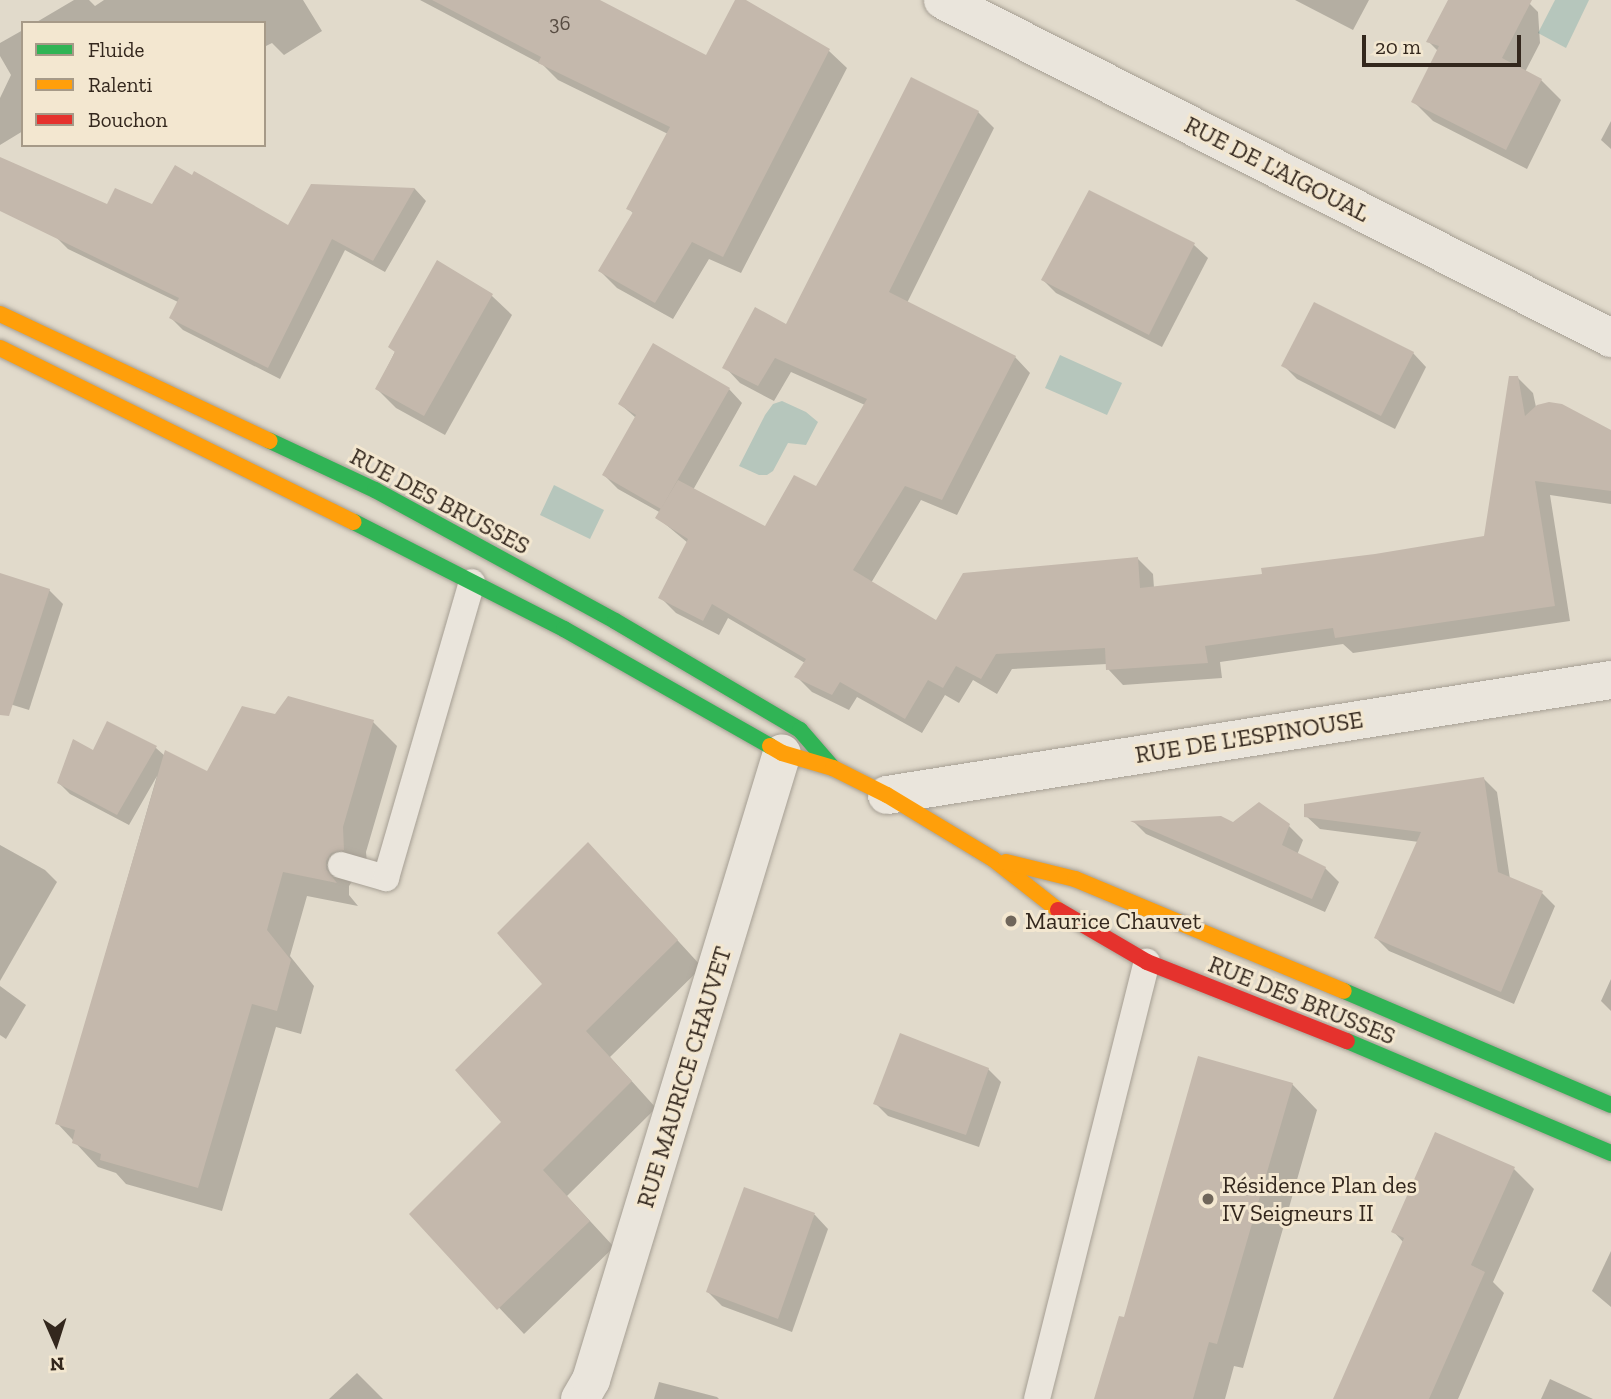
<!DOCTYPE html>
<html>
<head>
<meta charset="utf-8">
<style>
	body { margin:0 }
	#map { position:relative; width:1611px; height:1399px; overflow:hidden; background:#e1dacb; font-family:"Zilla Slab",serif }
	div>[style] { position:absolute }
	[style*='--x'] { left:calc(var(--x)*1px); top:calc(var(--y)*1px); width:calc(var(--w)*1px); rotate:calc(var(--a)*1deg) }
	.water>* { inset:0; background:#b6c6bc }
	.shadow>* { inset:0; background:#0003 }
	.building>* { inset:0; background:#c4b8ac }
	.roads { filter:drop-shadow(0 0 2px #a69f94) drop-shadow(0 0 2px #a69f94) }
	.lane>* { height:26px; margin:-13px; padding:0 13px; transform-origin:13px; border-radius:13px; background:#eae5dc }
	.street>* { height:38px; margin:-19px; padding:0 19px; transform-origin:19px; border-radius:19px; background:#eae5dc }
	.fast>* { height:16px; margin:-8px; padding:0 8px; transform-origin:8px; border-radius:8px; background:#30b455 }
	.slow>* { height:16px; margin:-8px; padding:0 8px; transform-origin:8px; border-radius:8px; background:#ff9f0a }
	.jam>* { height:16px; margin:-8px; padding:0 8px; transform-origin:8px; border-radius:8px; background:#e5322d }
	.dots>* { width:19px; height:19px; translate:-50% -50%; box-sizing:border-box; border:4px solid #f3e7d0; border-radius:50% }
	span { translate:-50% -50%; white-space:nowrap; text-align:center; line-height:1.15; -webkit-text-stroke:6px #f3e7d0; paint-order:stroke }
	.number-label { font-size:21px; color:#574b41 }
	.number-label span { -webkit-text-stroke-width:0 }
	.street-label { font-size:24px; color:#33271d }
	.poi-label { font-size:24px; color:#33271d }
	.left { translate:0 -50%; text-align:left }
	.legend { position:absolute; left:21px; top:21px; width:245px; height:126px; box-sizing:border-box; background:#f3e7d0; border:2px solid #a69a88; margin:0; padding:9px 12px; list-style:none; font-size:21px; color:#33271d }
	.legend li { display:flex; align-items:center; gap:14px; height:35px }
	.legend b { width:35px; border:2px solid #a69a88 }
	.north { position:absolute; left:21px; top:1308px; width:70px; height:70px; -webkit-text-stroke:5px #f3e7d0; paint-order:stroke; rotate:177deg; font-size:19px; font-weight:700; line-height:28px; text-align:center; color:#33271d }
	.north::after { content:''; display:block; margin:auto; width:24px; height:32px; background:#33271d; clip-path:polygon(50% 0,100% 100%,50% 72%,0 100%) }
	.scale { position:absolute; left:1362px; top:35px; width:159px; height:32px; box-sizing:border-box; border:4px solid #33271d; border-top:0; padding-left:9px; font-size:21px; line-height:24px; white-space:nowrap; color:#33271d; -webkit-text-stroke:5px #f3e7d0; paint-order:stroke }
</style>
</head>
<body>
<div id="map">
	<div class="water">
		<div style="clip-path:polygon(1555px 0,1589px 0,1566px 48px,1538px 33px)"></div>
		<div style="clip-path:polygon(1060px 355px,1122px 383px,1107px 415px,1045px 388px)"></div>
		<div style="clip-path:polygon(782px 401px,806px 412px,818px 422px,806px 445px,788px 443px,773px 471px,767px 475px,759px 475px,739px 466px,765px 415px,773px 404px)"></div>
		<div style="clip-path:polygon(554px 485px,604px 510px,590px 539px,540px 515px)"></div>
	</div>
	<div class="shadow">
		<div style="clip-path:polygon(74px 0,89px 0,95px 6px,104px 0,303px 0,322px 31px,284px 55px,272px 43px,264px 47px,264px 23px,35px 23px)"></div>
		<div style="clip-path:polygon(420px 0,596px 0,707px 57px,737px 0,743px 0,829px 51px,847px 68px,741px 273px,709px 259px,673px 319px,617px 288px,600px 271px,634px 214px,628px 208px,668px 134px,558px 80px,543px 65px)"></div>
		<div style="clip-path:polygon(1295px 0,1369px 0,1353px 30px)"></div>
		<div style="clip-path:polygon(1463px 0,1526px 0,1538px 12px,1540px 43px,1525px 72px,1541px 80px,1561px 100px,1527px 169px,1433px 121px,1413px 101px,1438px 51px,1428px 41px)"></div>
		<div style="clip-path:polygon(23px 30px,23px 131px,0 145px,0 98px,11px 75px,0 56px,0 43px)"></div>
		<div style="clip-path:polygon(978px 112px,994px 128px,907px 303px,1015px 357px,1030px 373px,957px 515px,921px 500px,871px 583px,936px 622px,1137px 558px,1153px 574px,1154px 588px,1264px 576px,1486px 537px,1517px 377px,1533px 393px,1536px 407px,1611px 432px,1611px 504px,1550px 495px,1570px 621px,1353px 653px,1343px 644px,1220px 662px,1222px 678px,1123px 685px,1108px 669px,1107px 664px,1012px 669px,997px 694px,973px 680px,959px 703px,945px 695px,922px 733px,857px 697px,849px 710px,812px 692px,797px 677px,805px 663px,728px 618px,719px 635px,676px 613px,660px 597px,688px 543px,658px 518px,661px 513px,618px 489px,604px 475px,636px 418px,620px 404px,729px 389px,742px 403px,693px 490px,765px 529px,817px 488px,865px 405px,791px 372px,774px 401px,740px 383px,725px 367px,787px 326px)"></div>
		<div style="clip-path:polygon(1611px 121px,1611px 149px,1601px 140px)"></div>
		<div style="clip-path:polygon(192px 177px,289px 228px,312px 186px,415px 189px,426px 201px,385px 272px,345px 250px,280px 379px,183px 330px,171px 318px,178px 302px,68px 249px,56px 237px,108px 206px,153px 207px)"></div>
		<div style="clip-path:polygon(1090px 192px,1194px 245px,1208px 258px,1162px 347px,1056px 293px,1043px 280px)"></div>
		<div style="clip-path:polygon(438px 262px,492px 296px,512px 315px,445px 435px,396px 408px,377px 389px)"></div>
		<div style="clip-path:polygon(1413px 353px,1426px 367px,1395px 429px,1297px 379px,1283px 365px)"></div>
		<div style="clip-path:polygon(0 575px,49px 590px,63px 604px,29px 710px,0 701px)"></div>
		<div style="clip-path:polygon(276px 716px,373px 722px,397px 746px,366px 852px,368px 874px,355px 877px,349px 886px,349px 895px,358px 906px,307px 896px,290px 956px,314px 986px,301px 1034px,276px 1027px,222px 1211px,126px 1184px,116px 1173px,98px 1167px,57px 1123px,157px 776px,129px 825px,70px 794px,59px 783px,93px 752px,107px 723px,156px 748px,165px 756px,208px 773px)"></div>
		<div style="clip-path:polygon(1484px 779px,1497px 792px,1510px 879px,1542px 893px,1555px 906px,1514px 1004px,1389px 951px,1376px 938px,1419px 842px,1320px 829px,1306px 816px)"></div>
		<div style="clip-path:polygon(1134px 822px,1289px 826px,1303px 840px,1297px 855px,1325px 868px,1339px 882px,1325px 912px,1146px 834px)"></div>
		<div style="clip-path:polygon(0 845px,45px 870px,57px 882px,0 981px)"></div>
		<div style="clip-path:polygon(613px 870px,702px 967px,610px 1057px,656px 1108px,567px 1196px,614px 1247px,524px 1334px,411px 1214px,503px 1122px,544px 984px)"></div>
		<div style="clip-path:polygon(1611px 979px,1611px 1011px,1601px 1001px)"></div>
		<div style="clip-path:polygon(0 986px,26px 1005px,6px 1039px,0 1035px)"></div>
		<div style="clip-path:polygon(988px 1069px,1001px 1082px,979px 1147px,888px 1116px,875px 1103px)"></div>
		<div style="clip-path:polygon(1292px 1084px,1317px 1110px,1243px 1368px,1234px 1366px,1225px 1399px,1096px 1399px,1125px 1319px)"></div>
		<div style="clip-path:polygon(1514px 1169px,1534px 1189px,1493px 1282px,1504px 1293px,1458px 1399px,1348px 1399px,1404px 1243px,1393px 1231px)"></div>
		<div style="clip-path:polygon(745px 1189px,815px 1215px,828px 1229px,792px 1332px,722px 1306px,708px 1292px)"></div>
		<div style="clip-path:polygon(1611px 1251px,1611px 1307px,1592px 1291px)"></div>
		<div style="clip-path:polygon(357px 1373px,383px 1399px,329px 1399px)"></div>
		<div style="clip-path:polygon(1550px 1379px,1593px 1399px,1541px 1399px)"></div>
		<div style="clip-path:polygon(659px 1382px,717px 1397px,719px 1399px,654px 1399px)"></div>
	</div>
	<div class="building">
		<div style="clip-path:polygon(432px 0,600px 0,706px 55px,735px 0,746px 0,830px 49px,723px 257px,692px 242px,655px 303px,598px 271px,633px 212px,626px 209px,670px 127px,538px 63px,541px 57px)"></div>
		<div style="clip-path:polygon(1448px 0,1532px 0,1502px 58px,1542px 79px,1506px 150px,1411px 102px,1439px 46px,1426px 42px)"></div>
		<div style="clip-path:polygon(911px 77px,979px 111px,889px 292px,1016px 356px,942px 500px,905px 486px,853px 570px,936px 620px,963px 573px,1138px 557px,1140px 588px,1262px 574px,1261px 568px,1375px 554px,1484px 536px,1509px 376px,1518px 376px,1525px 416px,1537px 405px,1549px 402px,1562px 404px,1611px 430px,1611px 491px,1535px 481px,1555px 606px,1335px 638px,1333px 628px,1205px 646px,1208px 663px,1106px 670px,1105px 648px,996px 654px,981px 679px,956px 666px,943px 688px,928px 680px,905px 719px,840px 682px,832px 695px,794px 677px,806px 659px,712px 604px,703px 621px,658px 598px,688px 539px,655px 518px,678px 480px,765px 526px,794px 475px,816px 486px,867px 399px,775px 358px,758px 386px,722px 368px,755px 307px,786px 324px)"></div>
		<div style="clip-path:polygon(0 157px,107px 204px,115px 188px,152px 204px,175px 165px,192px 175px,194px 171px,288px 225px,311px 184px,415px 188px,373px 261px,332px 239px,268px 368px,169px 318px,179px 298px,0 211px)"></div>
		<div style="clip-path:polygon(1089px 190px,1195px 243px,1149px 335px,1041px 280px)"></div>
		<div style="clip-path:polygon(437px 260px,493px 294px,424px 416px,375px 389px,395px 352px,388px 347px)"></div>
		<div style="clip-path:polygon(1314px 302px,1414px 352px,1381px 416px,1281px 366px)"></div>
		<div style="clip-path:polygon(653px 343px,730px 388px,661px 509px,602px 475px,636px 415px,618px 404px)"></div>
		<div style="clip-path:polygon(0 573px,50px 589px,9px 716px,0 715px)"></div>
		<div style="clip-path:polygon(288px 696px,374px 720px,343px 827px,344px 850px,331px 853px,326px 861px,326px 869px,337px 883px,283px 872px,267px 930px,291px 960px,277px 1011px,252px 1004px,198px 1188px,100px 1160px,101px 1154px,72px 1143px,75px 1130px,55px 1124px,165px 750px,207px 771px,242px 706px,275px 714px)"></div>
		<div style="clip-path:polygon(107px 721px,157px 746px,117px 815px,57px 783px,73px 739px,93px 750px)"></div>
		<div style="clip-path:polygon(1484px 777px,1498px 872px,1543px 891px,1501px 992px,1374px 938px,1421px 832px,1304px 817px,1304px 804px)"></div>
		<div style="clip-path:polygon(1259px 802px,1290px 824px,1282px 845px,1326px 867px,1312px 899px,1130px 821px,1221px 816px,1233px 822px)"></div>
		<div style="clip-path:polygon(588px 842px,678px 940px,586px 1031px,632px 1081px,543px 1170px,590px 1221px,497px 1310px,409px 1214px,501px 1122px,455px 1070px,542px 984px,497px 933px)"></div>
		<div style="clip-path:polygon(900px 1033px,989px 1068px,966px 1135px,873px 1104px)"></div>
		<div style="clip-path:polygon(1198px 1056px,1293px 1083px,1217px 1344px,1209px 1342px,1193px 1399px,1094px 1399px,1119px 1316px,1124px 1317px)"></div>
		<div style="clip-path:polygon(1435px 1132px,1515px 1167px,1471px 1265px,1485px 1272px,1429px 1399px,1333px 1399px,1404px 1238px,1391px 1232px)"></div>
		<div style="clip-path:polygon(744px 1187px,815px 1213px,778px 1319px,706px 1292px)"></div>
	</div>
	<div class="roads">
		<div class="lane">
			<div style="--x:341;--y:865;--w:47;--a:16.1"></div>
			<div style="--x:386;--y:878;--w:308;--a:-73.8"></div>
			<div style="--x:1037;--y:1399;--w:451;--a:-75.9"></div>
		</div>
		<div class="street">
			<div style="--x:943;--y:0;--w:749;--a:26.84"></div>
			<div style="--x:887;--y:795;--w:733;--a:-9.03"></div>
			<div style="--x:580;--y:1399;--w:22;--a:-60"></div>
			<div style="--x:591;--y:1380;--w:655;--a:-73.06"></div>
		</div>
		<div class="fast">
			<div style="--x:270;--y:441;--w:116;--a:25"></div>
			<div style="--x:375;--y:490;--w:273;--a:28.6"></div>
			<div style="--x:615;--y:621;--w:215;--a:30.5"></div>
			<div style="--x:800;--y:730;--w:50;--a:49"></div>
			<div style="--x:354;--y:522;--w:236;--a:27"></div>
			<div style="--x:564;--y:629;--w:237;--a:29.6"></div>
			<div style="--x:1344;--y:991;--w:290;--a:23.1"></div>
			<div style="--x:1347;--y:1041;--w:287;--a:23"></div>
		</div>
		<div class="slow">
			<div style="--x:0;--y:314;--w:298;--a:25.2"></div>
			<div style="--x:0;--y:348;--w:394;--a:26.2"></div>
			<div style="--x:770;--y:746;--w:14;--a:30"></div>
			<div style="--x:782;--y:753;--w:53;--a:16.4"></div>
			<div style="--x:833;--y:768;--w:60;--a:26.6"></div>
			<div style="--x:887;--y:795;--w:124;--a:31.1"></div>
			<div style="--x:993;--y:859;--w:83;--a:38.1"></div>
			<div style="--x:1006;--y:862;--w:71;--a:13.8"></div>
			<div style="--x:1075;--y:879;--w:291;--a:22.6"></div>
		</div>
		<div class="jam">
			<div style="--x:1058;--y:910;--w:103;--a:30.3"></div>
			<div style="--x:1147;--y:962;--w:215;--a:21.6"></div>
		</div>
	</div>
	<div class="dots">
		<div style="left:1011px;top:921px;background:#70665a"></div>
		<div style="left:1208px;top:1199px;background:#70665a"></div>
	</div>
	<div class="number-label">
		<span style="left:560px;top:23px">36</span>
	</div>
	<div class="street-label">
		<span style="left:1277px;top:169px;rotate:27deg">RUE DE L'AIGOUAL</span>
		<span style="left:440px;top:501px;rotate:28deg">RUE DES BRUSSES</span>
		<span style="left:1249px;top:737px;rotate:-9deg">RUE DE L'ESPINOUSE</span>
		<span style="left:1302px;top:1000px;rotate:22deg">RUE DES BRUSSES</span>
		<span style="left:684px;top:1077px;rotate:-73deg">RUE MAURICE CHAUVET</span>
	</div>
	<div class="poi-label">
		<span class="left" style="left:1025px;top:921px">Maurice Chauvet</span>
		<span class="left" style="left:1222px;top:1199px">Résidence Plan des<br>IV Seigneurs II</span>
	</div>
	<ul class="legend">
	<li><b style="height:9px;background:#30b455"></b>Fluide</li>
	<li><b style="height:9px;background:#ff9f0a"></b>Ralenti</li>
	<li><b style="height:9px;background:#e5322d"></b>Bouchon</li>
	</ul>
	<div class="north">N</div>
	<div class="scale">20 m</div>
</div>
</body>
</html>
